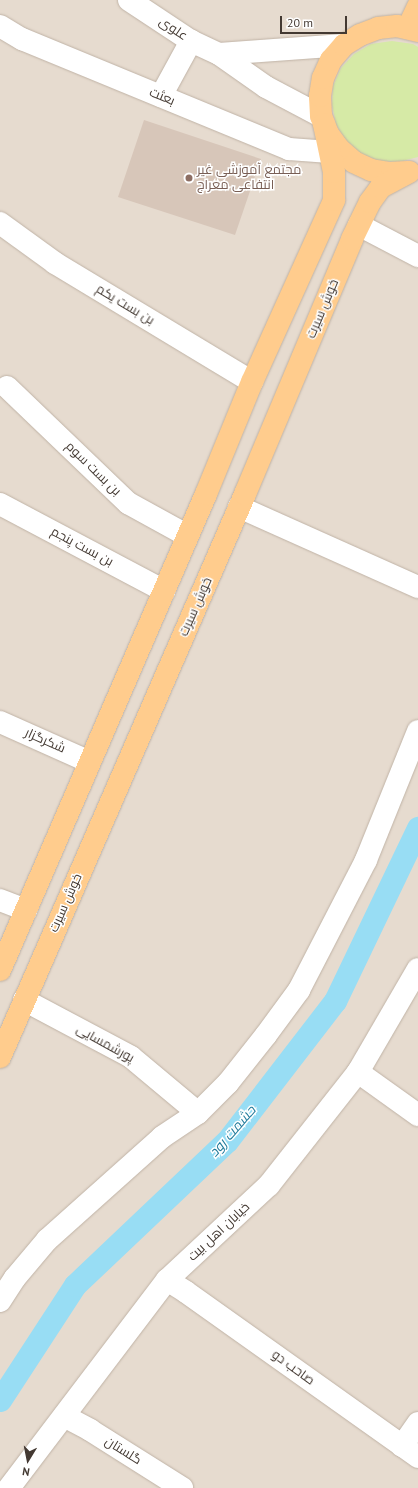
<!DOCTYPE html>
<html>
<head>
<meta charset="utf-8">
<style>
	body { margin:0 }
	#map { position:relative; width:418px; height:1488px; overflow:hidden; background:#f2eae1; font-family:"PT Sans",Cairo,sans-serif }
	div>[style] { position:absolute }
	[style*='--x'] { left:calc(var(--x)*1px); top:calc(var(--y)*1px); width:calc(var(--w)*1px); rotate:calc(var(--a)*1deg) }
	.residential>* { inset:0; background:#e6dbcf }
	.green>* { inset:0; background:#d6eaa6 }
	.canal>* { height:23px; margin:-11.5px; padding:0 11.5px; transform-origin:11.5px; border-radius:11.5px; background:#98ddf4 }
	.building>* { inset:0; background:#d7c6b9 }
	.roads { filter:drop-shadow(0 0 1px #c0b3a6) drop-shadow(0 0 1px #c0b3a6) }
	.minor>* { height:22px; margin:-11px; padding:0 11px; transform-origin:11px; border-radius:11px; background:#fff }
	.major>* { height:22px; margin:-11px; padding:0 11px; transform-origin:11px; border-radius:11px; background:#ffcc8d }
	.dots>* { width:11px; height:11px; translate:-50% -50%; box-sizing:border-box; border:2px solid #fff; border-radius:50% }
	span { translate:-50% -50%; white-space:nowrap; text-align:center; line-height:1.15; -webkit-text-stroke:3px #fff; paint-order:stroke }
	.street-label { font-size:13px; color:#433932 }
	.education-label { font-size:13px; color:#785e54 }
	.left { translate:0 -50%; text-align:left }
	.water-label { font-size:14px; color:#227c9c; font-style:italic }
	.north { position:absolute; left:8px; top:1440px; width:40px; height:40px; -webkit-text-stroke:3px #fff; paint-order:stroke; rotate:190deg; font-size:11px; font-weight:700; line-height:16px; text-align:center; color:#433932 }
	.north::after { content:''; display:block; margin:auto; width:14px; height:18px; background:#433932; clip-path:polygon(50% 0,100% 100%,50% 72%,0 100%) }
	.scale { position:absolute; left:280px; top:16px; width:67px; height:18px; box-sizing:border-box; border:2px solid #433932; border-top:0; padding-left:5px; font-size:12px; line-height:14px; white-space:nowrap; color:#433932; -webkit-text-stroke:3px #fff; paint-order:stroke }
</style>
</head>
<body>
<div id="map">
	<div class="residential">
		<div style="clip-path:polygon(0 0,418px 0,418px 1488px,0 1488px)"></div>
	</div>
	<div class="green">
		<div style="clip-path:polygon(392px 41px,413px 44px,418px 47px,418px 157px,398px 162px,379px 161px,361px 154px,346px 141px,336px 124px,332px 105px,333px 86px,341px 68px,354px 54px,371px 44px)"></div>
	</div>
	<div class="canal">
		<div style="--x:0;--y:1400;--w:137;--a:-56.9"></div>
		<div style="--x:75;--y:1285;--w:209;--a:-43.5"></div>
		<div style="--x:227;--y:1141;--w:177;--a:-52.4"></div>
		<div style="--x:335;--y:1001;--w:192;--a:-64.4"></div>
	</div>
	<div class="building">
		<div style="clip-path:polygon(144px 120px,261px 159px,235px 235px,118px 197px)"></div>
	</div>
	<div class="roads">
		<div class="minor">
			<div style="--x:129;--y:0;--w:74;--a:33.5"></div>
			<div style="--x:191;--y:41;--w:31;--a:25"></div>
			<div style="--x:219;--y:54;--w:57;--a:35.1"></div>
			<div style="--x:266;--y:87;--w:62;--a:27.8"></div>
			<div style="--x:0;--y:26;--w:26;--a:31"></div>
			<div style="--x:22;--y:39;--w:289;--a:22.4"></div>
			<div style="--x:289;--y:149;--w:41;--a:4.2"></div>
			<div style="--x:219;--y:54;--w:125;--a:-4.1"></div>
			<div style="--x:161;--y:96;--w:63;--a:-61.4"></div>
			<div style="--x:0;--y:223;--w:68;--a:36"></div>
			<div style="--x:55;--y:263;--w:230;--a:31.1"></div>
			<div style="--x:359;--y:225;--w:67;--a:27.7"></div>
			<div style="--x:7;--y:387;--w:168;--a:43.8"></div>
			<div style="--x:128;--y:503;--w:68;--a:28.8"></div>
			<div style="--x:0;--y:504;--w:186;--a:27.9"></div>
			<div style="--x:239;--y:507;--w:196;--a:24.1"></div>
			<div style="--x:0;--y:722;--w:98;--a:24"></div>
			<div style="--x:0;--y:900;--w:28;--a:21"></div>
			<div style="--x:24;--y:1000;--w:121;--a:28"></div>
			<div style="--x:131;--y:1057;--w:87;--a:39.9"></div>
			<div style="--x:358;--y:1072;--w:74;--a:35.6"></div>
			<div style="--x:167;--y:1280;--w:22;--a:32"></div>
			<div style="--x:186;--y:1292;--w:285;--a:35.4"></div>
			<div style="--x:0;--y:1301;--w:27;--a:-57"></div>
			<div style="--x:15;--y:1278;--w:50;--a:-49.9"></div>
			<div style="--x:47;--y:1240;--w:154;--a:-41.8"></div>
			<div style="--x:162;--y:1137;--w:43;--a:-33.7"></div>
			<div style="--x:198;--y:1113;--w:42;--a:-45"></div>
			<div style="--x:228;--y:1083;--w:61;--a:-51.6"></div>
			<div style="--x:266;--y:1035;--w:56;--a:-53.7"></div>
			<div style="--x:299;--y:990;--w:146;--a:-62.7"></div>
			<div style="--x:366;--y:860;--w:139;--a:-68"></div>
			<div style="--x:64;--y:1416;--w:30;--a:28"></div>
			<div style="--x:90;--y:1430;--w:109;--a:32.2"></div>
			<div style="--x:402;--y:1446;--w:28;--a:-55"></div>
			<div style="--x:9;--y:1488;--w:261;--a:-52.8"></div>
			<div style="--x:167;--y:1280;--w:139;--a:-43"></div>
			<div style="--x:269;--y:1185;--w:144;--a:-51.8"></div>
			<div style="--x:358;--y:1072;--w:119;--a:-59.8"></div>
		</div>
		<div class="major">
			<div style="--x:408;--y:28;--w:23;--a:-65"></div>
			<div style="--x:408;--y:172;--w:18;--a:177"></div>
			<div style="--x:390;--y:173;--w:19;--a:-171"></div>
			<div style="--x:371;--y:170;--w:19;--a:-155"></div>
			<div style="--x:354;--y:162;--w:20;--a:-139"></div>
			<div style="--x:339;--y:149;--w:19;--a:-126"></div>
			<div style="--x:328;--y:134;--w:19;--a:-111"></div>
			<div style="--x:321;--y:116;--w:20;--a:-93"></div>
			<div style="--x:320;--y:96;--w:18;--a:-81"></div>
			<div style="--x:323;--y:78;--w:20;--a:-66"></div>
			<div style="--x:331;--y:60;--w:20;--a:-49"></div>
			<div style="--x:344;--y:45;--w:19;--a:-32"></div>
			<div style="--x:360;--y:35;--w:19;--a:-21"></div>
			<div style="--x:378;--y:28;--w:19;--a:-6"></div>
			<div style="--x:397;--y:26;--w:22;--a:13"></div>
			<div style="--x:0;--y:970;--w:519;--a:-66.6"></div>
			<div style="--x:206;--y:494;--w:121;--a:-67.7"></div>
			<div style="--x:252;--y:382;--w:200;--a:-65.7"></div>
			<div style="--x:334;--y:200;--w:28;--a:-90"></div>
			<div style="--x:334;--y:172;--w:49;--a:-101.8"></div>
			<div style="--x:0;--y:1057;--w:614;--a:-66.48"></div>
			<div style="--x:245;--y:494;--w:277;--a:-67.2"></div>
			<div style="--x:352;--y:239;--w:41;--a:-64.1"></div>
			<div style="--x:370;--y:202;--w:19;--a:-54"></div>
			<div style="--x:381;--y:187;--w:32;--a:-28"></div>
		</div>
	</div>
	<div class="dots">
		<div style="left:189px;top:178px;background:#8d6e63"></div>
	</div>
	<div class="street-label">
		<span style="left:173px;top:29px;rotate:34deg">علوی</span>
		<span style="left:162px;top:97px;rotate:22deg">بعثت</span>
		<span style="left:125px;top:305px;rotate:31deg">بن بست یکم</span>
		<span style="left:323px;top:309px;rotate:-67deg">خوش سیرت</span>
		<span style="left:93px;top:469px;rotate:44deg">بن بست سوم</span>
		<span style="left:82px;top:547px;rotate:28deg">بن بست پنجم</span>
		<span style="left:196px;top:607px;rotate:-66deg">خوش سیرت</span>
		<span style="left:45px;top:741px;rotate:24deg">شکرگزار</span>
		<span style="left:66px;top:903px;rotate:-66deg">خوش سیرت</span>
		<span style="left:105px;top:1044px;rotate:29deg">پورشمسایی</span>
		<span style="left:219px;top:1232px;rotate:-43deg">خیابان اهل بیت</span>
		<span style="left:293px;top:1368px;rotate:36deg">صاحب دو</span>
		<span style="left:123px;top:1451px;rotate:32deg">گلستان</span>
	</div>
	<div class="education-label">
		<span class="left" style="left:197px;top:178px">مجتمع آموزشی غیر<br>انتفاعی معراج</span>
	</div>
	<div class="water-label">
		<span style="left:232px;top:1131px;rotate:-49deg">حشمت رود</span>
	</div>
	<div class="north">N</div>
	<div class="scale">20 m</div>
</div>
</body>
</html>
